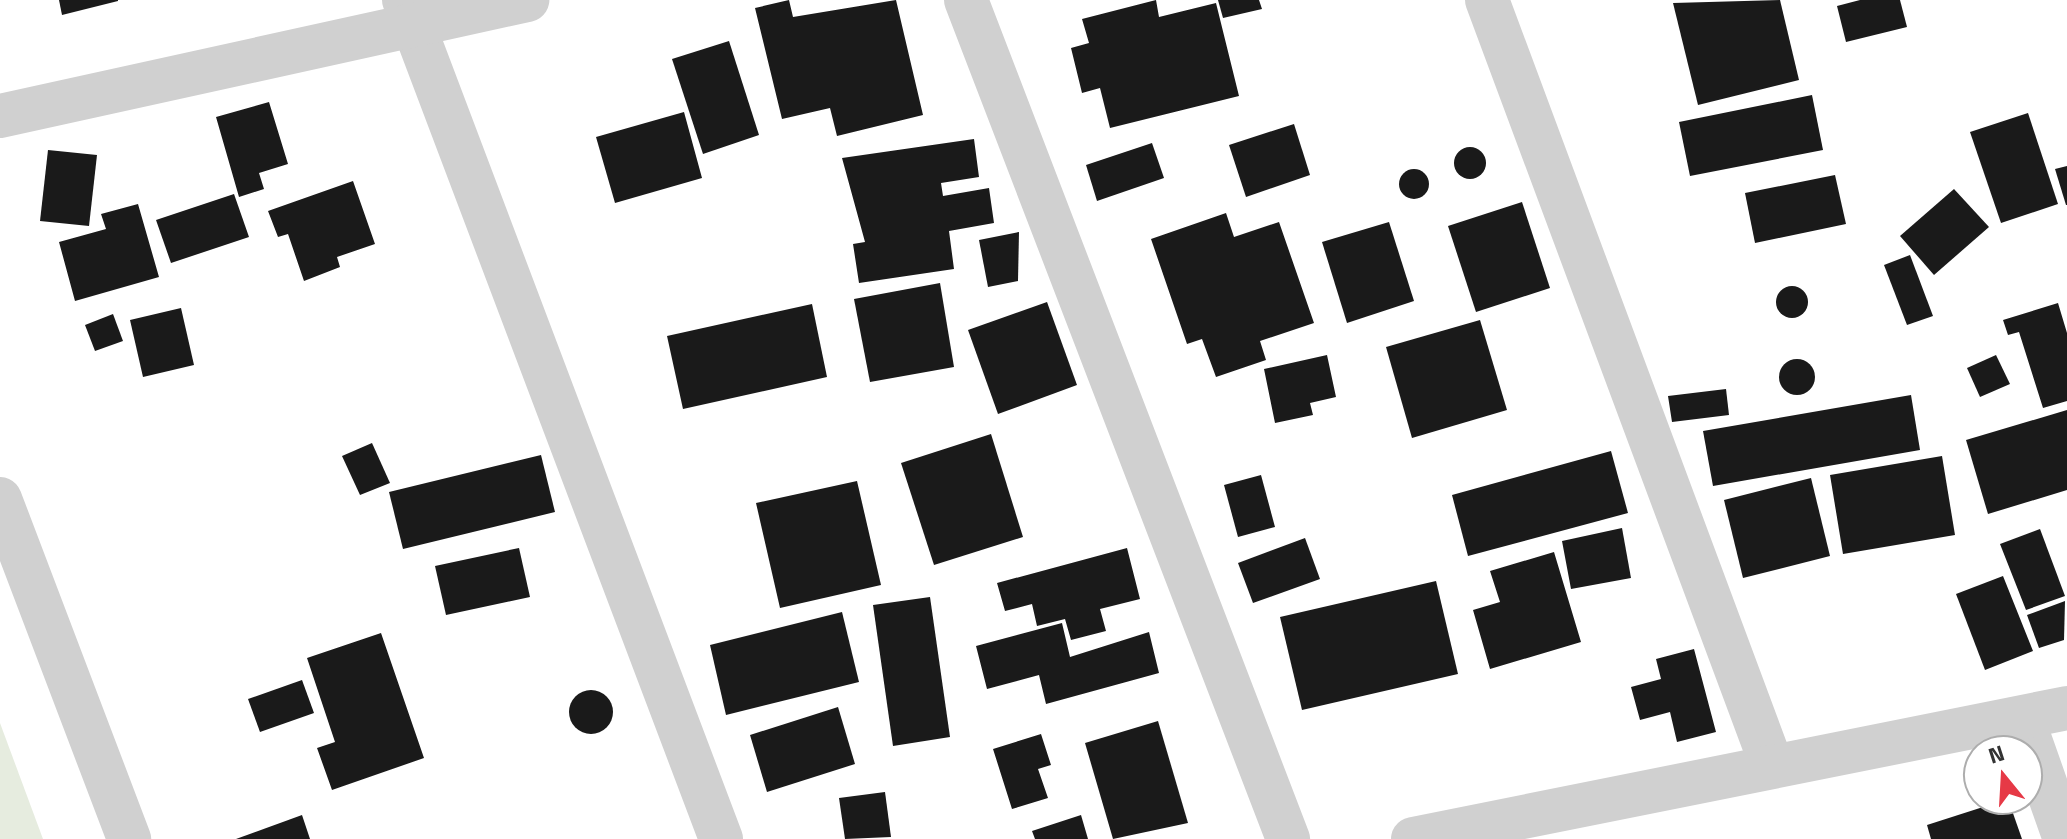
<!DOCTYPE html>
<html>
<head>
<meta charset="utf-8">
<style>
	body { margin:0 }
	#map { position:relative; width:2067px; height:839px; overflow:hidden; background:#fff; font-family:"Titillium Web",sans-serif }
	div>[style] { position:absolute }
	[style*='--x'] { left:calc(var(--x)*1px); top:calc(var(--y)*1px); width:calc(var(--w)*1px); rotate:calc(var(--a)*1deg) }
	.green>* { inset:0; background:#e6ecdf }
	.building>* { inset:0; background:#1a1a1a }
	.round { border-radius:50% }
	.minor>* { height:44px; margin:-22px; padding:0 22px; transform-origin:22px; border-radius:22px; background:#d0d0d0 }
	span { translate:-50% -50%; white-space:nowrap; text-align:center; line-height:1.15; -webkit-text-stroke:8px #fff; paint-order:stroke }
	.north { position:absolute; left:1963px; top:735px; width:80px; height:80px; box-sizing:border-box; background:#fff; border:2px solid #adadad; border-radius:50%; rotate:342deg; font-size:22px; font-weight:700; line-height:32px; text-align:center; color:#333 }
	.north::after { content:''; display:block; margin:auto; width:28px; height:36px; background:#e63946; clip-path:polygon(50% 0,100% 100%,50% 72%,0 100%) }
</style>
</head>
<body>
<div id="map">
	<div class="green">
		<div style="clip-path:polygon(0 723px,43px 839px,0 839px)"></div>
	</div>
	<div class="building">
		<div style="clip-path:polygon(59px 0,118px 0,118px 1px,62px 15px)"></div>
		<div style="clip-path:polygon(789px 0,793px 17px,896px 0,923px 115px,837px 136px,830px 108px,782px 119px,755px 8px)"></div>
		<div style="clip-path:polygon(1156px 0,1159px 17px,1216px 3px,1239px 96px,1110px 128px,1100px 88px,1082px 93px,1071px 48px,1089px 43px,1082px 19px)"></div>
		<div style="clip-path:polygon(1218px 0,1259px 0,1262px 9px,1223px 18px)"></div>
		<div style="clip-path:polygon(1780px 0,1799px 80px,1698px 105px,1673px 3px)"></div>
		<div style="clip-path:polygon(1860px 0,1900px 0,1907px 27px,1846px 42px,1837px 6px)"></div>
		<div style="clip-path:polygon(729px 41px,759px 135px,703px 154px,672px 59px)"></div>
		<div style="clip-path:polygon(1812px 95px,1823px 150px,1690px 176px,1679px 122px)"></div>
		<div style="clip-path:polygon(269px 102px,288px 164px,259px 173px,264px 189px,239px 197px,216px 117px)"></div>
		<div style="clip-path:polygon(684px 112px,702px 178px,615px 203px,596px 137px)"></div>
		<div style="clip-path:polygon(2028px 113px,2058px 204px,2001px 223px,1970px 132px)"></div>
		<div style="clip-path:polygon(1294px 124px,1310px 175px,1246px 197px,1229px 145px)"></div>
		<div style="clip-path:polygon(974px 139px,979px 177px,941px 183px,943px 196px,989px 188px,994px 223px,949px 231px,954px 269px,859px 283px,853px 244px,865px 242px,842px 158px)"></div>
		<div style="clip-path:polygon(1152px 143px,1164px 178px,1097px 201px,1086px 165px)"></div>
		<div class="round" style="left:1454px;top:147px;width:32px;height:32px"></div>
		<div style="clip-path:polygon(48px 150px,97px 155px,89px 226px,40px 221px)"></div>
		<div style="clip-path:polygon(2067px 166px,2067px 205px,2066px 205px,2055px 169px)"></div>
		<div class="round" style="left:1399px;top:169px;width:30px;height:30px"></div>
		<div style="clip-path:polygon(1835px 175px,1846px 224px,1755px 243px,1745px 193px)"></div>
		<div style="clip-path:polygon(353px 181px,375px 244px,337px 257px,340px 267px,304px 281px,288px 234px,278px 237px,268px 211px)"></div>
		<div style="clip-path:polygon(1954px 189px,1989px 227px,1934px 275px,1900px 236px)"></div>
		<div style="clip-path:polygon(234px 194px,249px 237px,171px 263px,156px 220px)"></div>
		<div style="clip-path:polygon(1522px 202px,1550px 288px,1476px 312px,1448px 226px)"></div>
		<div style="clip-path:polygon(138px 204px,159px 277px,75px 301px,59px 242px,106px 229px,101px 214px)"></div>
		<div style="clip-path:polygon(1226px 213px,1234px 237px,1279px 222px,1314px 323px,1260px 341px,1266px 360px,1216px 377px,1202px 339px,1187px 344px,1151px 239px)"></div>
		<div style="clip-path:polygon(1389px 222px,1414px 301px,1347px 323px,1322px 242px)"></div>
		<div style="clip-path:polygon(1019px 232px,1018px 281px,988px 287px,979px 240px)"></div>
		<div style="clip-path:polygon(1910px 255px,1933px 316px,1907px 325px,1884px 265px)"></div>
		<div style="clip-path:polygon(940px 283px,954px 367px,870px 382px,854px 299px)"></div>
		<div class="round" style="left:1776px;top:286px;width:32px;height:32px"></div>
		<div style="clip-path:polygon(1047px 302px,1077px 385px,998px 414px,968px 330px)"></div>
		<div style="clip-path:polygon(2058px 303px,2067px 333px,2067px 401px,2043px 408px,2019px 332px,2008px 335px,2003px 320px)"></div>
		<div style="clip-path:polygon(812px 304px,827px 377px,683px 409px,667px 336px)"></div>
		<div style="clip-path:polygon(181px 308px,194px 365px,143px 377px,130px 320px)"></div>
		<div style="clip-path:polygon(113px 314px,123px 341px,95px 351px,85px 325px)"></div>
		<div style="clip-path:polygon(1480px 320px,1507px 410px,1412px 438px,1386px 347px)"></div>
		<div style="clip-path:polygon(1327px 355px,1336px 397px,1310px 403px,1313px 415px,1275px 423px,1264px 369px)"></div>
		<div style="clip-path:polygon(1996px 355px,2010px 384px,1980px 397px,1967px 368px)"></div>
		<div class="round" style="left:1779px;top:359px;width:36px;height:36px"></div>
		<div style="clip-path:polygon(1726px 389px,1729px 415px,1672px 422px,1668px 396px)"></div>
		<div style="clip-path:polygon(1911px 395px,1920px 450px,1713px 486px,1703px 431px)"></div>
		<div style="clip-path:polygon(2067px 410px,2067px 490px,1988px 514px,1966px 440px)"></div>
		<div style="clip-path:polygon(991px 434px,1023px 537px,934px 565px,901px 463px)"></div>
		<div style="clip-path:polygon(372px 443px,390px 483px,360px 495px,342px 456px)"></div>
		<div style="clip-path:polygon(1611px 451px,1628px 513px,1468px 556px,1452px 495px)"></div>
		<div style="clip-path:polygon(541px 455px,555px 512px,403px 549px,389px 492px)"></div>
		<div style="clip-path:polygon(1942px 456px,1955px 535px,1843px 554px,1830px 475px)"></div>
		<div style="clip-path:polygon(1261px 475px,1275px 527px,1238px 537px,1224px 485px)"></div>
		<div style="clip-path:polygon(1811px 478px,1830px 556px,1743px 578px,1724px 500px)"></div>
		<div style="clip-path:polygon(857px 481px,881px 585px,780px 608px,756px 503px)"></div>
		<div style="clip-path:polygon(1622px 528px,1631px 578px,1571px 589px,1562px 541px)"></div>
		<div style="clip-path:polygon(2040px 529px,2065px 596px,2026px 610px,2000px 544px)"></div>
		<div style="clip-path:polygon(1305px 538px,1320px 579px,1253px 603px,1238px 563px)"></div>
		<div style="clip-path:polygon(519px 548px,530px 597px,446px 615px,435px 566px)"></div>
		<div style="clip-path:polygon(1127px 548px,1140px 599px,1100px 609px,1106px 631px,1071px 640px,1065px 619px,1037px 626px,1032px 604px,1005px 611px,997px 583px)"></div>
		<div style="clip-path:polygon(1554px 552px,1581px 642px,1490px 669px,1473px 610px,1500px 602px,1490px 571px)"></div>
		<div style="clip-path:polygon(2003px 576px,2033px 651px,1985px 670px,1956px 594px)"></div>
		<div style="clip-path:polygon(1436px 581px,1458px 674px,1302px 710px,1280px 617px)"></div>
		<div style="clip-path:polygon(930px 597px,950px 737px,893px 746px,873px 605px)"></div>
		<div style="clip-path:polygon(2065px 601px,2064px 640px,2039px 648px,2027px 615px)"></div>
		<div style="clip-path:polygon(842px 612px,859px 682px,726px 715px,710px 645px)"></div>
		<div style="clip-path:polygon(1062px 623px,1070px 657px,1149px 632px,1159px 673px,1046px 704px,1039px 675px,987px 689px,976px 646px)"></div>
		<div style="clip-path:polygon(381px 633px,424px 758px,332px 790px,317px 748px,335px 742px,307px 658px)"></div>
		<div style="clip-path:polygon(1694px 649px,1716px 732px,1677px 742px,1670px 712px,1640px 720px,1631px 687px,1661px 679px,1656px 659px)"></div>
		<div style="clip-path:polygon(302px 680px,314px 713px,260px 732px,248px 699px)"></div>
		<div class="round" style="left:569px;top:690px;width:44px;height:44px"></div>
		<div style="clip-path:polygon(838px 707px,855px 764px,767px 792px,750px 735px)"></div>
		<div style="clip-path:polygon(1158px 721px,1188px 823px,1113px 839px,1085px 743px)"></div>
		<div style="clip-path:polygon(1041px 734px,1051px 765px,1038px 769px,1048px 798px,1012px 809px,993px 749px)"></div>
		<div style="clip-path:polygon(885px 792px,891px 837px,845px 839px,839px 798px)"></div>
		<div style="clip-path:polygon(2008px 799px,2022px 839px,1931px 839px,1927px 825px)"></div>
		<div style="clip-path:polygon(302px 815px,310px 839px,236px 839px)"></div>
		<div style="clip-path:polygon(1081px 815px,1088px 839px,1035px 839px,1032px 831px)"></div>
	</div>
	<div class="minor">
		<div style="--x:404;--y:0;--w:897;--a:69.3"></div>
		<div style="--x:966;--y:0;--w:899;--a:69"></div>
		<div style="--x:1487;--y:0;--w:817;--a:69.59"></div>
		<div style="--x:0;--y:116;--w:540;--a:-12.41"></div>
		<div style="--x:0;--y:499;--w:364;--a:69.2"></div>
		<div style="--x:2023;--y:720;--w:126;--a:70.6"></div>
		<div style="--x:1413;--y:839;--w:667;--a:-11.33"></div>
	</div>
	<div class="north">N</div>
</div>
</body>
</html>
